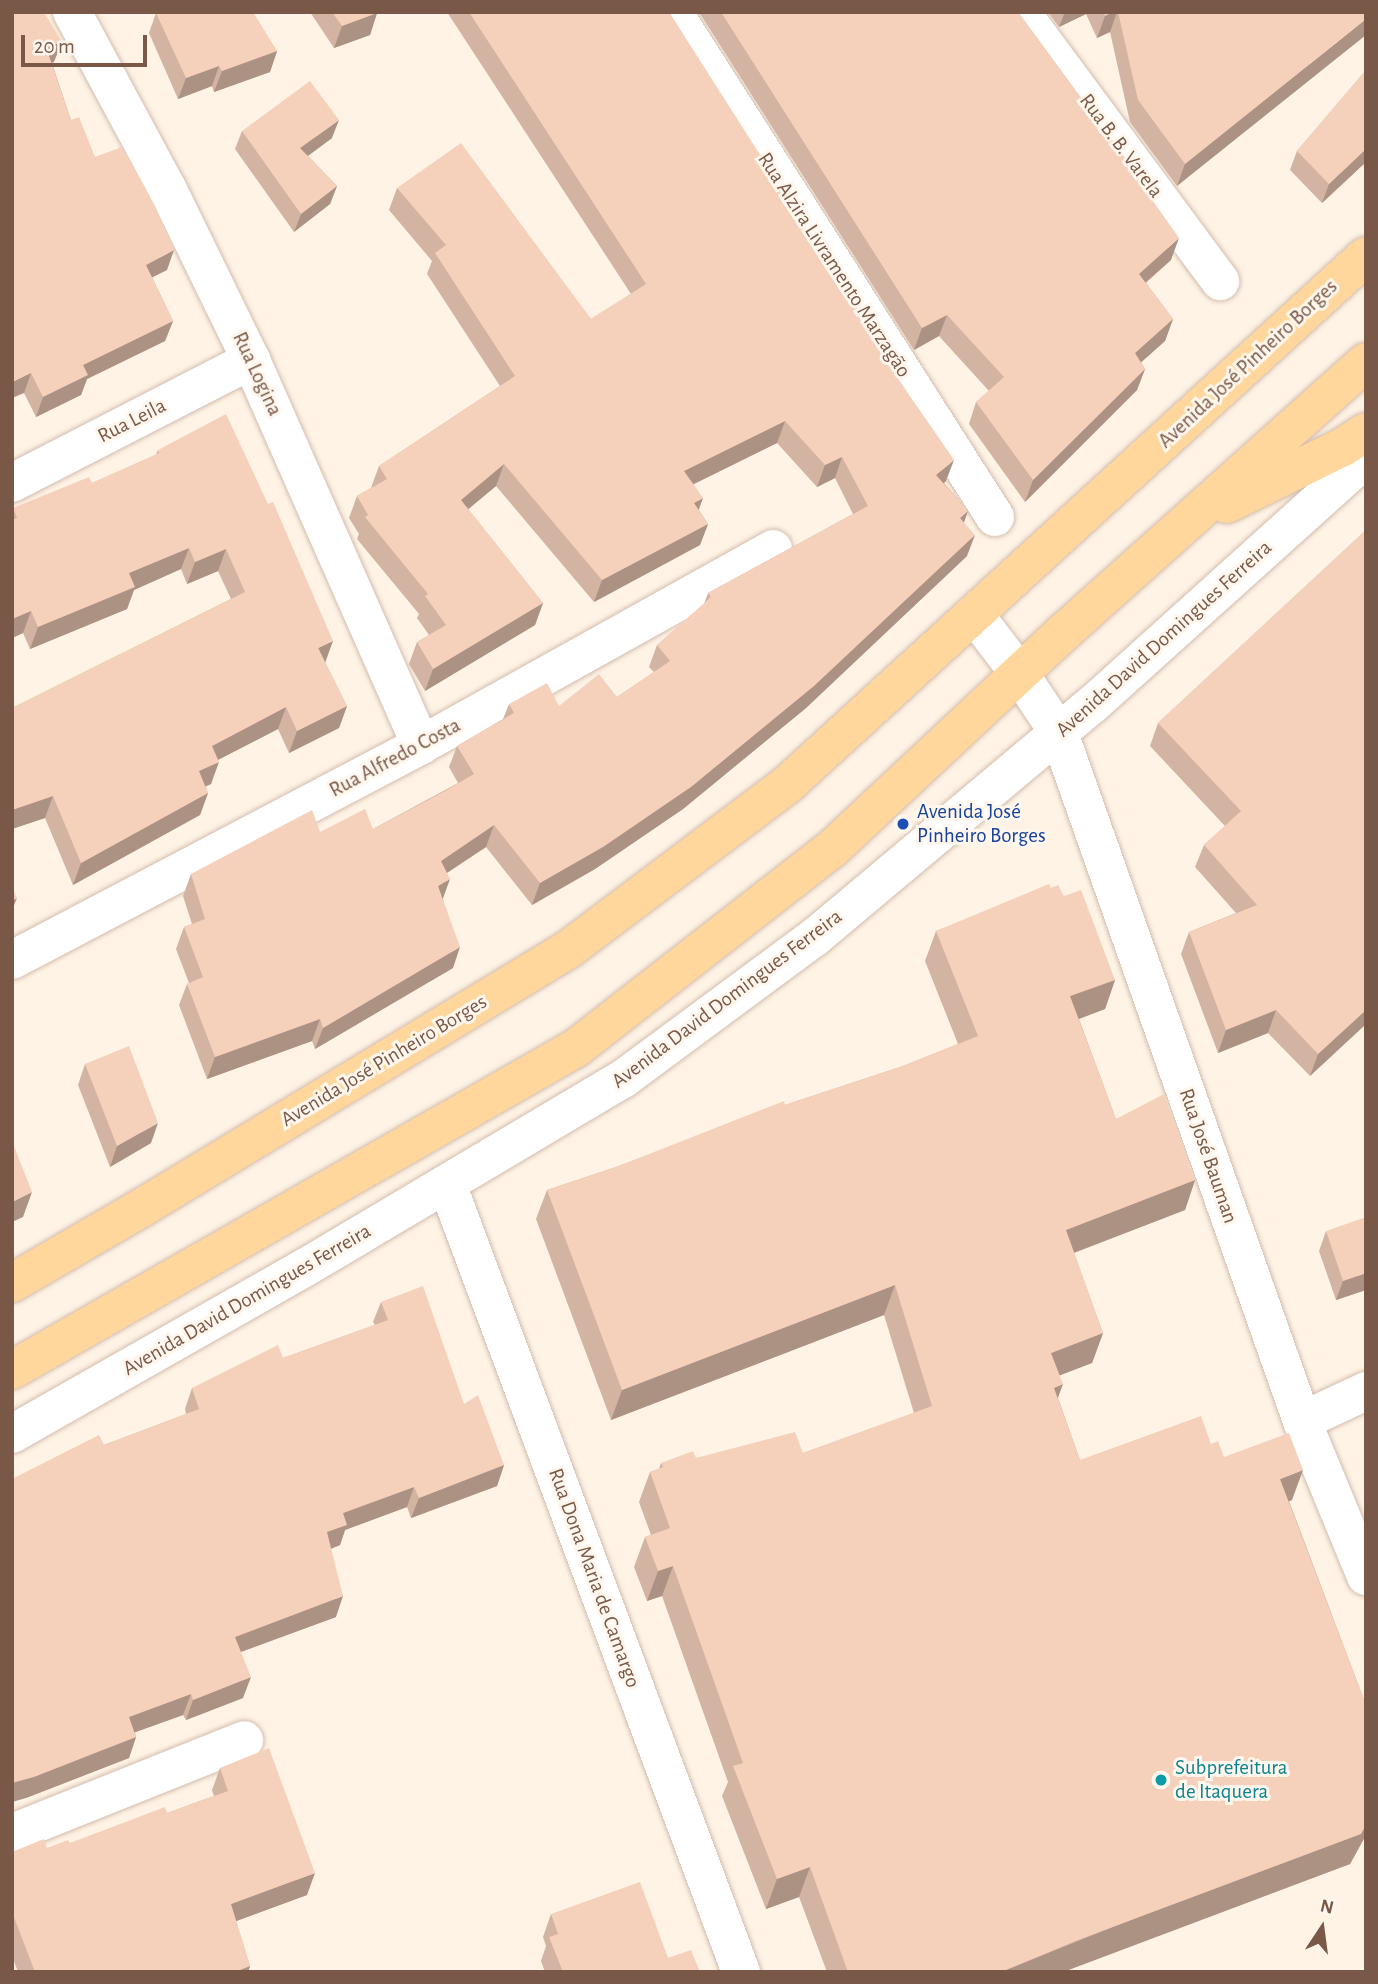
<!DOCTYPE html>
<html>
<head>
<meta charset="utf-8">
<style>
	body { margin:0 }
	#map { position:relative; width:1378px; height:1984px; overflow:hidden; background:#fef3e5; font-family:"Alegreya Sans",sans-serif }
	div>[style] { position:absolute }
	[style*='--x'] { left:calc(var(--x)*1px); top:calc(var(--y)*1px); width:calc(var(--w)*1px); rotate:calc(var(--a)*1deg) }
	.roads { filter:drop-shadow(0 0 2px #d3bcad) drop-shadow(0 0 2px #d3bcad) }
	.minor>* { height:38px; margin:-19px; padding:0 19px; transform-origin:19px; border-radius:19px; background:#fff }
	.major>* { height:38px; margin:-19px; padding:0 19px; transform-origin:19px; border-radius:19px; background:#ffd69b }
	.wall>* { inset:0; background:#d3b3a1 }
	.shaded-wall>* { inset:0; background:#ac9283 }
	.building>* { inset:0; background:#f5d0bb }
	.dots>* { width:19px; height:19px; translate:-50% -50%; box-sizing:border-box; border:4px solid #fff7ed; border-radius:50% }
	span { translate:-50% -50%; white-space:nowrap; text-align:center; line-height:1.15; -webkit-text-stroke:6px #fff7ed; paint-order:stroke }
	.street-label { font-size:21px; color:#795848 }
	.transit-label { font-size:21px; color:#164399 }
	.left { translate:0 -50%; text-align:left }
	.culture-label { font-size:21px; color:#0d838f }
	.frame { position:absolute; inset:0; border:14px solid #795848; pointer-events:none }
	.north { position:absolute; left:1287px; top:1893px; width:70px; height:70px; -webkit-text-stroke:5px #fff7ed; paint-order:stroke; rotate:13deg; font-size:19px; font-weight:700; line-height:28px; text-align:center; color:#795848 }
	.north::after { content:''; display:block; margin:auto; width:24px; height:32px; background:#795848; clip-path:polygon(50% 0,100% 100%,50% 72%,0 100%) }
	.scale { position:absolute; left:21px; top:35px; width:126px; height:32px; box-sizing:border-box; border:4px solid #795848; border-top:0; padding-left:9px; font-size:21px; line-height:24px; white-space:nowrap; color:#795848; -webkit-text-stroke:5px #fff7ed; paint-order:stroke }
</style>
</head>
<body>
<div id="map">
	<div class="roads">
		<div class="minor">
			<div style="--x:72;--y:12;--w:202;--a:61.7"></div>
			<div style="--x:168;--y:190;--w:189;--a:64"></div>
			<div style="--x:251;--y:360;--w:421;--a:66.2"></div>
			<div style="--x:673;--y:12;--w:599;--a:57.48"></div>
			<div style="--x:1021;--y:12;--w:335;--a:53.5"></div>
			<div style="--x:12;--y:483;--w:269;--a:-27.2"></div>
			<div style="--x:974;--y:614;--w:74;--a:52.7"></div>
			<div style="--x:1019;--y:673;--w:72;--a:56.3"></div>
			<div style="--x:1059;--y:733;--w:730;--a:70.55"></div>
			<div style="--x:1302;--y:1421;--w:168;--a:67.6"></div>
			<div style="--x:12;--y:960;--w:462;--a:-27.7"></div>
			<div style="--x:421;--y:745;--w:403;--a:-29.1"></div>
			<div style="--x:447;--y:1184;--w:841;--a:69.54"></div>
			<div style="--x:1302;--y:1421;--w:71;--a:-25.1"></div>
			<div style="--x:12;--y:1434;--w:338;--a:-29.6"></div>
			<div style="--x:306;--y:1267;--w:369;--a:-30.7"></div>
			<div style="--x:623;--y:1079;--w:239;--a:-36.5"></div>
			<div style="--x:815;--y:937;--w:363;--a:-40"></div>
			<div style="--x:1093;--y:704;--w:367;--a:-42"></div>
			<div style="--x:12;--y:1833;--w:250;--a:-21.8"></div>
		</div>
		<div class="major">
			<div style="--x:1227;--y:504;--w:129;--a:-26.2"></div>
			<div style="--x:1343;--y:447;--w:27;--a:-33"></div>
			<div style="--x:12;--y:1283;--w:151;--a:-30.1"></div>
			<div style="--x:143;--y:1207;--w:498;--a:-31.2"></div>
			<div style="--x:569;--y:949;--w:276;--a:-37"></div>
			<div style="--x:789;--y:783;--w:781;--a:-42.41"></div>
			<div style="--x:12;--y:1370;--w:649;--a:-29.72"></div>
			<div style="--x:576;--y:1048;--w:324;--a:-37.9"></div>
			<div style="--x:832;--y:849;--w:318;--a:-43.1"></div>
			<div style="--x:1064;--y:632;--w:405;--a:-41.8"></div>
		</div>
	</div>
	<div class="wall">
		<div style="clip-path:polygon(12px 12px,54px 62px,52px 63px,71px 120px,167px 270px,152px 277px,173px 321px,165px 341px,87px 379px,81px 395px,36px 417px,24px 393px)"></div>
		<div style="clip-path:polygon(310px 12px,377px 12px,377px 13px,370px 35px,334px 48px)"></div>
		<div style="clip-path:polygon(447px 12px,669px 12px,882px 355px,946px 481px,944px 483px,968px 511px,964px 522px,967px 556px,806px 708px,683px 809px,595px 869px,532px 905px,486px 847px,447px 873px,443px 898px,453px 968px,315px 1049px,312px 1041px,207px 1079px,179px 1005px,187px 984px,189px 983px,176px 949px,184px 927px,192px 924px,183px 896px,191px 874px,320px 832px,373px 829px,458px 783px,449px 767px,457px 746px,503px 719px,509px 704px,559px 706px,617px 697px,654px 672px,649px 667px,657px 645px,704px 604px,708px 593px,853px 514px,835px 478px,817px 487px,777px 443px,693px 484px,699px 510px,708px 524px,700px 545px,594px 602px,496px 486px,468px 509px,543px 603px,535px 625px,425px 691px,409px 664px,417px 642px,429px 635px,417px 618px,419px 614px,357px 539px,359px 534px,349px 518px,357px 496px,371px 488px,379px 466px,500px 386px,427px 274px,432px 261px,389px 210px,397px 188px,591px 319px,631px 294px)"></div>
		<div style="clip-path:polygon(699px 12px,1018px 12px,1150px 192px,1149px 195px,1171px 260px,1146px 283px,1173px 319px,1165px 341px,1141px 362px,1145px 369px,1137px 390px,1025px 502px,969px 424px,976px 402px,989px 391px,939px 336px,914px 350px)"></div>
		<div style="clip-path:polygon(1048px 12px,1366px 12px,1177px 186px,1130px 122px,1110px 32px,1097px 38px,1086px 14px,1059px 27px)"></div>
		<div style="clip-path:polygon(156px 13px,277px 51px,270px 72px,214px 92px,212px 86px,178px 99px,149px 33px)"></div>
		<div style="clip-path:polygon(1366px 70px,1366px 162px,1322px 203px,1290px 170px,1297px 151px)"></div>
		<div style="clip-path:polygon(242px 131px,332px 138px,308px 156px,337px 186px,330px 204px,294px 232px,235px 149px)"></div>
		<div style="clip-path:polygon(158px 450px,325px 662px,347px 706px,339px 728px,289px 753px,278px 729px,218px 760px,211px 784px,205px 786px,208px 793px,200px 815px,73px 885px,45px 818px,12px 829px,12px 708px,231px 599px,218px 571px,187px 584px,181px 569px,134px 590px,127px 609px,30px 649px,23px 633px,12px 638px,12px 512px,13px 508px,92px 483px,156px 455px)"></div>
		<div style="clip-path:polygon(1366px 530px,1366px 1024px,1310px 1076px,1268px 1033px,1218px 1053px,1181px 954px,1189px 932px,1236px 913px,1195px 867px,1204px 845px,1225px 826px,1150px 746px,1158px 723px)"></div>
		<div style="clip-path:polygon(1051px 888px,1064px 896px,1115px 980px,1105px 1009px,1079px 1019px,1116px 1119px,1195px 1180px,1185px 1210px,1074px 1253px,1103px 1333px,1092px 1363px,1059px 1375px,1058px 1398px,1080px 1460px,1211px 1444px,1224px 1457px,1292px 1500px,1289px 1501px,1366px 1705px,1366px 1835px,1350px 1864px,1063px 1972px,827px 1972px,799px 1897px,766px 1909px,722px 1796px,728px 1782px,662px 1596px,647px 1601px,634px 1567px,645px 1537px,651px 1535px,639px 1502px,650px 1472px,659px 1469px,661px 1463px,696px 1458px,803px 1453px,914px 1413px,884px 1315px,611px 1420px,536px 1219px,547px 1190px,616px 1167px,785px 1105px,903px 1066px,958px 1044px,925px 961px,936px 931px)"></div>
		<div style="clip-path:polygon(85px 1064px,151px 1143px,110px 1167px,78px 1085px)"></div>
		<div style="clip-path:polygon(1326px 1231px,1366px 1290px,1336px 1300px,1319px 1251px)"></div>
		<div style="clip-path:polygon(381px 1302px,464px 1404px,504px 1465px,497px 1486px,411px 1518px,407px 1507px,345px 1530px,340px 1545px,331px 1549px,336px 1617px,241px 1652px,243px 1698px,186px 1720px,183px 1715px,135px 1732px,136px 1737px,129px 1758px,26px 1798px,104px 1445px,186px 1414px,185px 1409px,192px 1388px,283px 1358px,375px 1325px,373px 1322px)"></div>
		<div style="clip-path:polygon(220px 1768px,307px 1895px,236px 1921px,250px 1966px,248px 1972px,18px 1972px,12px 1956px,12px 1852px,47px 1848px,70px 1843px,167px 1813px,214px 1796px,212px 1790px)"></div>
		<div style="clip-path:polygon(551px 1914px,668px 1958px,700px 1972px,545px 1972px,541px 1961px,546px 1946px,543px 1937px)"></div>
	</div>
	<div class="shaded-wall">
		<div style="clip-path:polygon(1065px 12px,1086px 12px,1086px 14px,1059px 27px)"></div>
		<div style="clip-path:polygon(1113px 12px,1117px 12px,1110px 32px,1097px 38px,1105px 16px)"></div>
		<div style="clip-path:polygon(377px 13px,370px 35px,334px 48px,342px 26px)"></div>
		<div style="clip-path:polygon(1366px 19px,1366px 35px,1177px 186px,1185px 164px)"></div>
		<div style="clip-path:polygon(62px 42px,54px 62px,39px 67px,46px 47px)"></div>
		<div style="clip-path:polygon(277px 51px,270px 72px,214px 92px,222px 71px)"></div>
		<div style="clip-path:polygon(219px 66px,212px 86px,178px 99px,186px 78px)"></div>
		<div style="clip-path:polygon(339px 120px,332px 138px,294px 166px,300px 148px)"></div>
		<div style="clip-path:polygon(1366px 149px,1366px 162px,1322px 203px,1329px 184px)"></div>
		<div style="clip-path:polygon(337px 186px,330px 204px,294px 232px,301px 214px)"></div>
		<div style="clip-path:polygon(1179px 238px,1171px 260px,1131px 295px,1139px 274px)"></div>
		<div style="clip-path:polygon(174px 250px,167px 270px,139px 284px,146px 265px)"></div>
		<div style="clip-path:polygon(947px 315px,939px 336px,914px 350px,922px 328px)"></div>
		<div style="clip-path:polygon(1173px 319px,1165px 341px,1127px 375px,1135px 353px)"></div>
		<div style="clip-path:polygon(173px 321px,165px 341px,87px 379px,81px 395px,36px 417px,43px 397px,83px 365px)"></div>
		<div style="clip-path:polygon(1145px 369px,1137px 390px,1025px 502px,1033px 480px)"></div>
		<div style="clip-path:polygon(31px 373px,24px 393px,12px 398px,12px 382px)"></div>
		<div style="clip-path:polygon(785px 421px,777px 443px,676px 493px,684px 471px)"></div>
		<div style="clip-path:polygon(842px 457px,835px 478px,817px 487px,825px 465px)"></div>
		<div style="clip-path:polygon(954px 460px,946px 481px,928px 497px,936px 475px)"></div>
		<div style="clip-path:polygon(504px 464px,496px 486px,453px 522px,461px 500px)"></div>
		<div style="clip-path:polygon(703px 498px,695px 520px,694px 503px)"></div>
		<div style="clip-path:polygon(968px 511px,960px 533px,960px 518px)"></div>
		<div style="clip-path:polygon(708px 524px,700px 545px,594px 602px,602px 580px)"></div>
		<div style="clip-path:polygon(975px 535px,967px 556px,806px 708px,683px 809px,595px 869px,532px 905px,540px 883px)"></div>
		<div style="clip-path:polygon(189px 548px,181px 569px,134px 590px,127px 609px,30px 649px,38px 627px,129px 573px)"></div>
		<div style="clip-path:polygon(226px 549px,218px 571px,187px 584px,195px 562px)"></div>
		<div style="clip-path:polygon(543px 603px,535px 625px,425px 691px,433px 669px)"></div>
		<div style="clip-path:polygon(31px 611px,23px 633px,12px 638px,12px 619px)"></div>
		<div style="clip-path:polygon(333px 641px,325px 663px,318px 648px)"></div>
		<div style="clip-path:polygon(347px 706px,339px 728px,289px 753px,297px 731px)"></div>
		<div style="clip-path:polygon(286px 707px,278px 729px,204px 767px,212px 746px)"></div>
		<div style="clip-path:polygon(219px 762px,211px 784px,191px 793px,199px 771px)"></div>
		<div style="clip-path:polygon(208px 793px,200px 815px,73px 885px,81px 863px)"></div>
		<div style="clip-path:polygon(53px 796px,45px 818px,12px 829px,12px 810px)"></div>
		<div style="clip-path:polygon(494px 825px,486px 847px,433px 882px,441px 861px)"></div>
		<div style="clip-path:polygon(450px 879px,442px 901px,438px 886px)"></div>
		<div style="clip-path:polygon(17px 898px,12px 910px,12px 901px)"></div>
		<div style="clip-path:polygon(460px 947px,453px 968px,315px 1049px,323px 1028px)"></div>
		<div style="clip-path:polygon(1115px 980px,1105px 1009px,1060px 1026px,1070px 996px)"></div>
		<div style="clip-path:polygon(1276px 1010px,1268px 1033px,1218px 1053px,1226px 1030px)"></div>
		<div style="clip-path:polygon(1366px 1010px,1366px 1024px,1310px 1076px,1318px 1054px)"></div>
		<div style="clip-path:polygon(320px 1019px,312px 1041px,207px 1079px,215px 1057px)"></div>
		<div style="clip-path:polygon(158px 1123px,151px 1143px,110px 1167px,117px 1146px)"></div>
		<div style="clip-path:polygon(1195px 1180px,1185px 1210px,1055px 1260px,1066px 1230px)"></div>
		<div style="clip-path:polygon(32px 1192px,23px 1217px,12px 1222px,12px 1202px)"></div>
		<div style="clip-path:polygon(1366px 1273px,1366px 1290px,1336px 1300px,1343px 1281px)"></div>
		<div style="clip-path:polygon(895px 1285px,884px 1315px,611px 1420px,622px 1390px)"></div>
		<div style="clip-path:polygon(1103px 1333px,1092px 1363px,1040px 1383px,1051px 1353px)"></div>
		<div style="clip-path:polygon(1063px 1384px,1052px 1414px,1054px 1388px)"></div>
		<div style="clip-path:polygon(504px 1465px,497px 1486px,411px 1518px,419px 1498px)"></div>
		<div style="clip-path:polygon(1303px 1470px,1292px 1500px,1270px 1509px,1280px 1479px)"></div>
		<div style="clip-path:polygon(414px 1487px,407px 1507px,345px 1530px,340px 1545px,320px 1553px,327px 1532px,343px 1513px)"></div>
		<div style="clip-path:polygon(673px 1566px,662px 1596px,647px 1601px,658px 1571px)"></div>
		<div style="clip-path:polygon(343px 1596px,336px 1617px,227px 1657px,235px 1637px)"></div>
		<div style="clip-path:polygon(251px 1677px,243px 1698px,186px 1720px,193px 1700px)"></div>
		<div style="clip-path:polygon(191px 1694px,183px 1715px,122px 1737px,129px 1717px)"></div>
		<div style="clip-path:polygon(136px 1737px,129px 1758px,26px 1798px,12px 1802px,12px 1783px)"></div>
		<div style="clip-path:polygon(1366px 1825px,1366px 1835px,1350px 1864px,1063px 1972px,1001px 1972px)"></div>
		<div style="clip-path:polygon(810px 1867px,799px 1897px,766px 1909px,777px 1879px)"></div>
		<div style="clip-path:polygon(315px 1873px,307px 1895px,223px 1926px,231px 1904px)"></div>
		<div style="clip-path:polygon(250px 1966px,248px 1972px,235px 1972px)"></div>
	</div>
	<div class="building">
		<div style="clip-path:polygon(12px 12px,44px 12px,62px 42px,46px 47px,71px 120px,79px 117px,95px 157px,122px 147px,156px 208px,174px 250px,146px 265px,173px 321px,83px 365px,88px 375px,43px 397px,31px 373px,12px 382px)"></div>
		<div style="clip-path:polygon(253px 12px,277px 51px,222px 71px,219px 66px,186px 78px,156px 13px)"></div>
		<div style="clip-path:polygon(332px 12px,377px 12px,377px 13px,342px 26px)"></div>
		<div style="clip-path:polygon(469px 12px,669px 12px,884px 349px,879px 351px,954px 460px,936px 475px,968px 511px,960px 518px,975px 535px,814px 686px,691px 787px,603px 847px,540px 883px,494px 825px,441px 861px,450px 879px,438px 886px,460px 947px,323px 1028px,320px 1019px,215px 1057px,187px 984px,203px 977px,184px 927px,205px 919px,191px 874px,312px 810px,320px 832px,365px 809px,373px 829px,445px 791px,474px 774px,457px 746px,514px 713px,509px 704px,547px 683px,559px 706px,599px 674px,617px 697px,670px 661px,657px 645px,711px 597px,708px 593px,868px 506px,842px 457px,825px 465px,785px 421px,684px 471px,703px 498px,694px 503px,708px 524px,602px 580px,504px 464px,461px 500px,543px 603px,433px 669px,417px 642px,446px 625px,425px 596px,428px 594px,365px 517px,368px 515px,357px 496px,387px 479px,379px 466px,515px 376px,435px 253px,446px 245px,397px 188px,461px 143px,591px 319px,646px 284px)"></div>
		<div style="clip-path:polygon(721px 12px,1018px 12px,1150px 192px,1148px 194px,1179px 238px,1139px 274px,1173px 319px,1135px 353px,1145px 369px,1033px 480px,976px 402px,1004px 377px,947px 315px,922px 328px)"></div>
		<div style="clip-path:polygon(1104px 12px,1113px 12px,1105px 16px)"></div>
		<div style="clip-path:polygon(1118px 12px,1366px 12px,1366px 19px,1185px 164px,1138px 100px)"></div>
		<div style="clip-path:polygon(1366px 70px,1366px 149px,1329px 184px,1297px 151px)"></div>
		<div style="clip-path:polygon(310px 81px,339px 120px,300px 148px,337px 186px,301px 214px,242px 131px)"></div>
		<div style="clip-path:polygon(226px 414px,268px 504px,273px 502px,333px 641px,318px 648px,347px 706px,297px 731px,286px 707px,212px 746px,219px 762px,199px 771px,208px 793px,81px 863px,53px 796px,12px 810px,12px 708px,245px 592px,226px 549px,195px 562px,189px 548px,129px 573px,135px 587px,38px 627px,31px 611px,12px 619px,12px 520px,17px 518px,13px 508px,89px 477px,92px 483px,159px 453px,158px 450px)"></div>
		<div style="clip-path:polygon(1366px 530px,1366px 1010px,1318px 1054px,1276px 1010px,1226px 1030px,1189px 932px,1257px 905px,1204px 845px,1241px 811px,1158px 723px)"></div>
		<div style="clip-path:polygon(1049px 884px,1051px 888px,1058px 885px,1064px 896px,1081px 890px,1115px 980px,1070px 996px,1116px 1119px,1164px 1094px,1195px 1180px,1066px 1230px,1103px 1333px,1051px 1353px,1063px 1384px,1054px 1388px,1080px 1460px,1201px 1416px,1211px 1444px,1218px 1441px,1224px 1457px,1289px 1433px,1303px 1470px,1280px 1479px,1366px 1705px,1366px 1825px,1361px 1834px,1078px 1940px,1001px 1972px,848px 1972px,810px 1867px,777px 1879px,733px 1766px,743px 1763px,673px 1566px,658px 1571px,645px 1537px,670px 1528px,650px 1472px,663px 1467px,661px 1463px,693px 1451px,696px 1458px,795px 1432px,803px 1453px,932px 1406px,895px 1285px,622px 1390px,547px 1190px,616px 1167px,784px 1101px,785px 1105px,903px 1066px,978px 1036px,936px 931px)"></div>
		<div style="clip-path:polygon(12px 887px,17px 898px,12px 901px)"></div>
		<div style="clip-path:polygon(129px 1046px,158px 1123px,117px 1146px,85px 1064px)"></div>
		<div style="clip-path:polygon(12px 1141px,32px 1192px,12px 1202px)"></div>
		<div style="clip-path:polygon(1366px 1217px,1366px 1273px,1343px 1281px,1326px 1231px)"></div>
		<div style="clip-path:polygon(423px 1286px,464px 1404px,478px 1395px,504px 1465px,419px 1498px,414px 1487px,343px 1513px,347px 1525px,327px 1532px,343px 1596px,235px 1637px,251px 1677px,193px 1700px,191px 1694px,129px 1717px,136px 1737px,34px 1777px,12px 1783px,12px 1479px,99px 1435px,104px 1445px,199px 1409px,192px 1388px,278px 1345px,283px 1358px,388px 1320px,381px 1302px)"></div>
		<div style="clip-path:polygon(269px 1748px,315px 1873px,231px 1904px,250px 1966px,235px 1972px,35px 1972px,12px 1912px,12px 1852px,44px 1839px,47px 1848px,68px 1840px,70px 1843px,165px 1807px,167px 1813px,228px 1791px,220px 1768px)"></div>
		<div style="clip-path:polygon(640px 1882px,668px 1958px,691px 1950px,700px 1972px,563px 1972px,549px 1937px,558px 1934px,551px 1914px)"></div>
	</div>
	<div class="dots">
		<div style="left:903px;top:824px;background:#1a4fb4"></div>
		<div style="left:1161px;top:1780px;background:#0f9aa8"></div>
	</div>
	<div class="street-label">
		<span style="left:1121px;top:146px;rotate:53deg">Rua B. B. Varela</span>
		<span style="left:834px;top:265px;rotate:57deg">Rua Alzira Livramento Marzagão</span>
		<span style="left:1248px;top:364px;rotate:-43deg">Avenida José Pinheiro Borges</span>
		<span style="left:257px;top:374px;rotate:65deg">Rua Logina</span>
		<span style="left:132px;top:421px;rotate:-27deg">Rua Leila</span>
		<span style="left:1164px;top:639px;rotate:-42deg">Avenida David Domingues Ferreira</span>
		<span style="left:395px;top:758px;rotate:-28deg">Rua Alfredo Costa</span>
		<span style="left:727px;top:999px;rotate:-37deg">Avenida David Domingues Ferreira</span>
		<span style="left:384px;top:1061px;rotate:-31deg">Avenida José Pinheiro Borges</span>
		<span style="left:1208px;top:1156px;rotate:71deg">Rua José Bauman</span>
		<span style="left:247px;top:1300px;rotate:-30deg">Avenida David Domingues Ferreira</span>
		<span style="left:594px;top:1578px;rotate:70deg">Rua Dona Maria de Camargo</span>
	</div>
	<div class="transit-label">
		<span class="left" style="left:917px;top:824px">Avenida José<br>Pinheiro Borges</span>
	</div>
	<div class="culture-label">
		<span class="left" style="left:1175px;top:1780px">Subprefeitura<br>de Itaquera</span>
	</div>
	<div class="frame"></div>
	<div class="north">N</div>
	<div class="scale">20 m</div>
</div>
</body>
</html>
